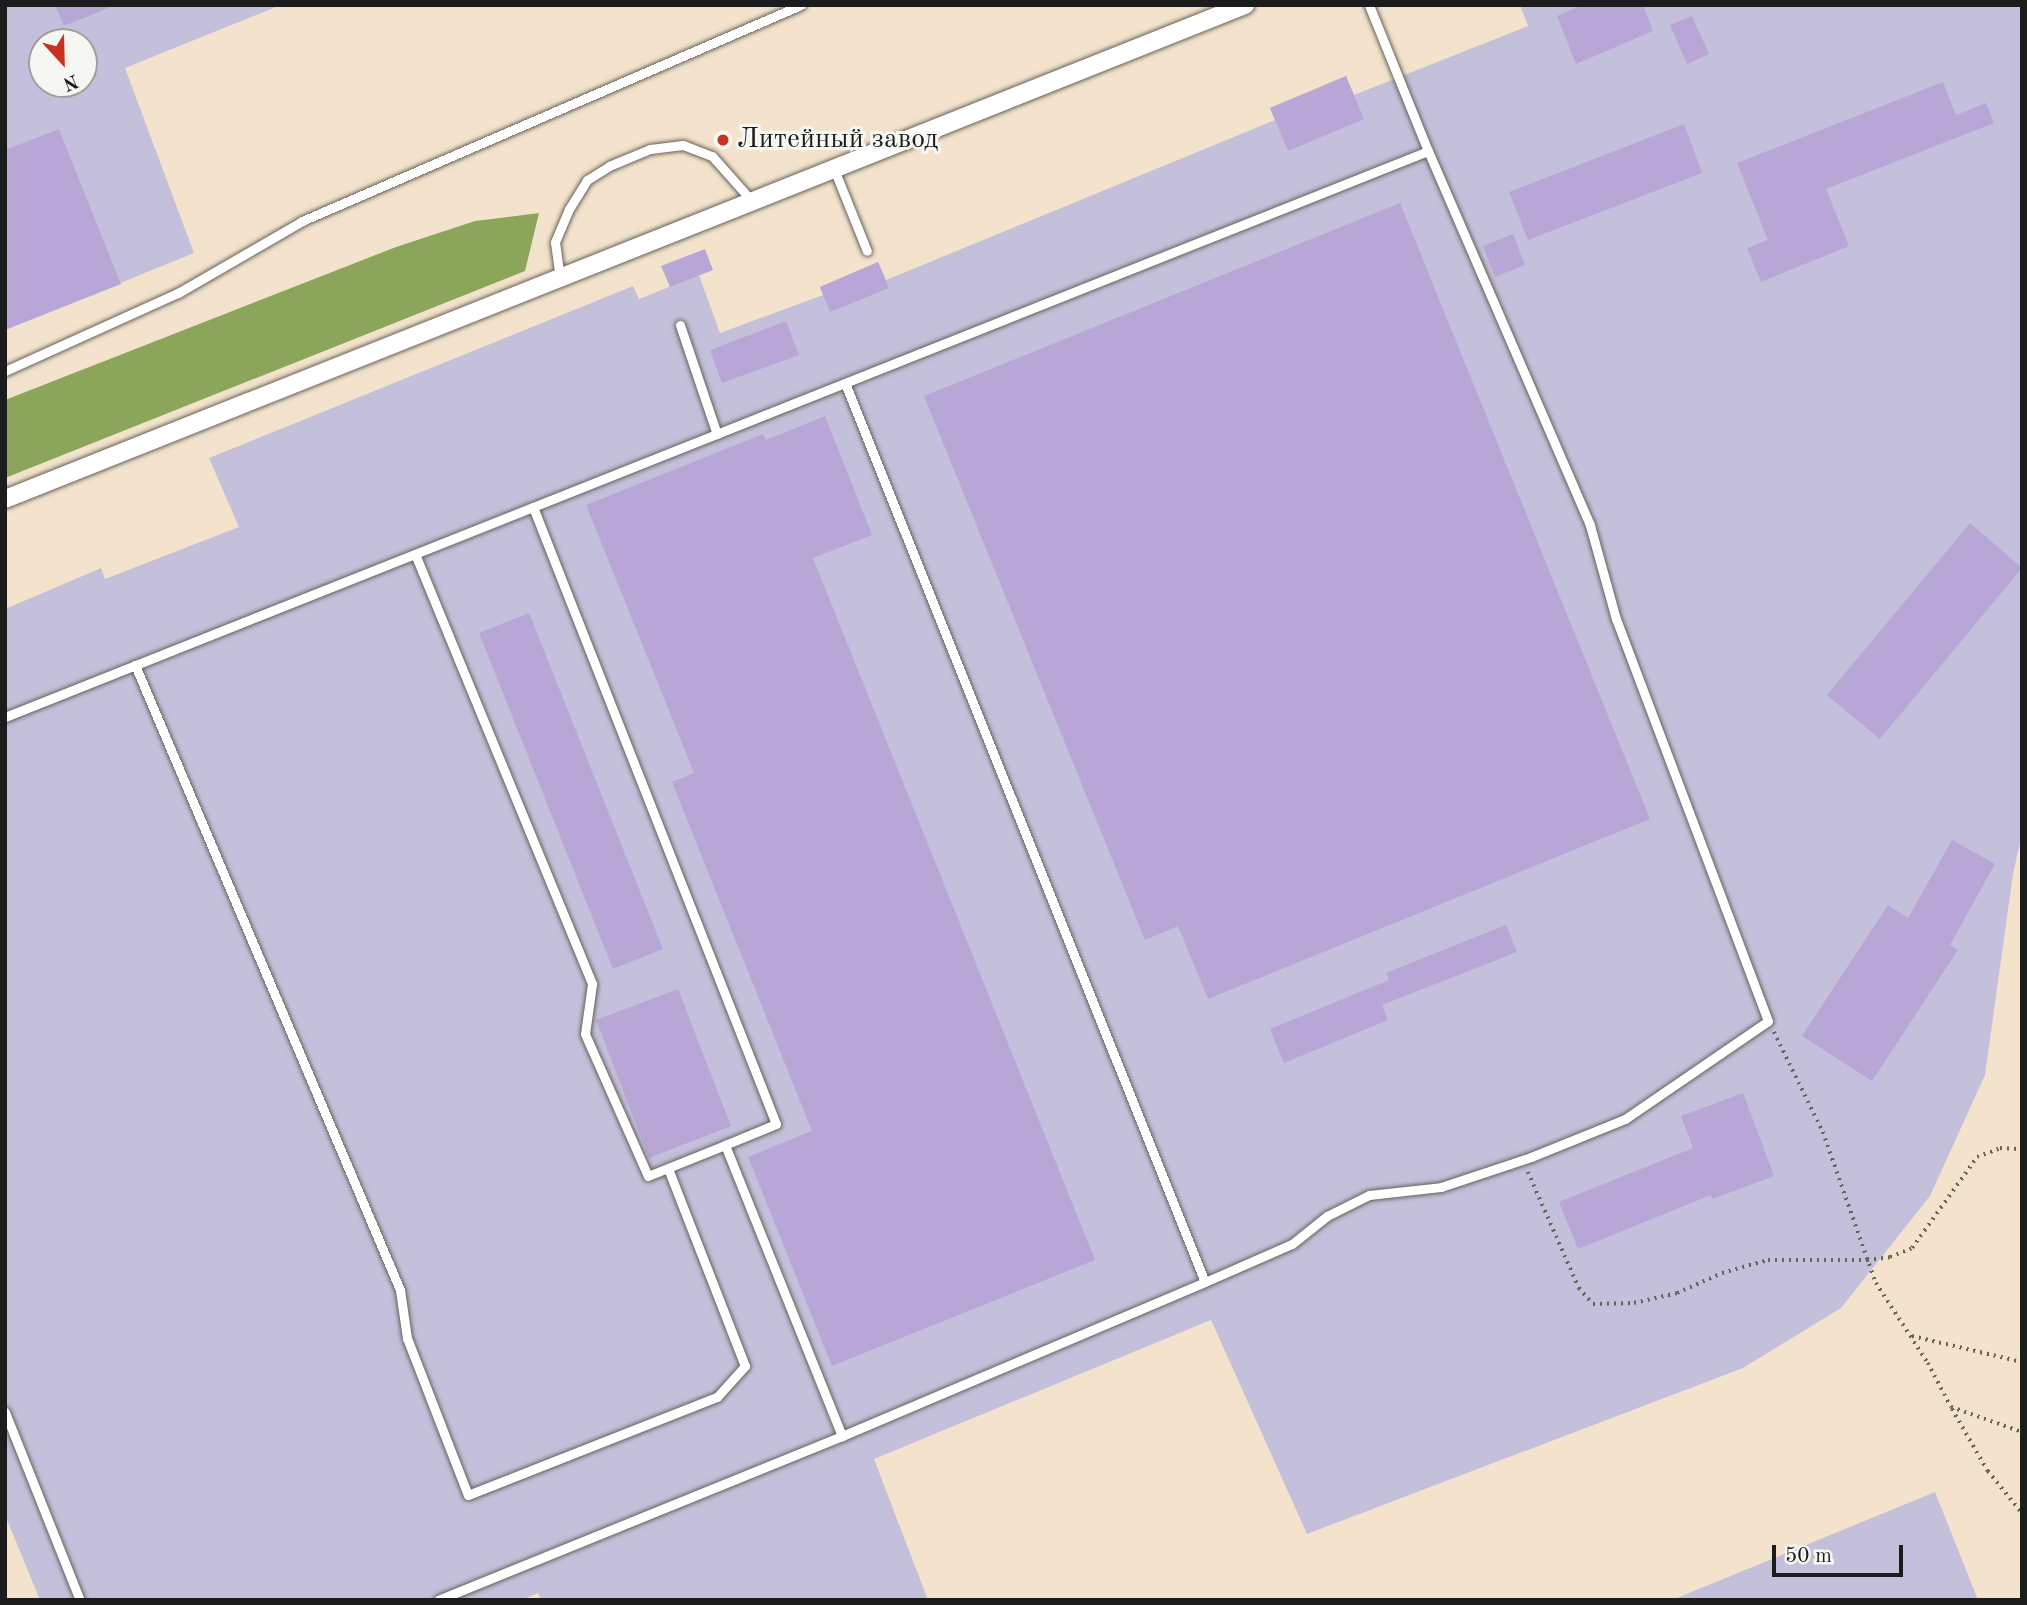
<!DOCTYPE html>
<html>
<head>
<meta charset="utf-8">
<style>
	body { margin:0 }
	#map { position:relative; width:2027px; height:1605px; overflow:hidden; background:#f3e3cc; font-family:"Old Standard TT",serif }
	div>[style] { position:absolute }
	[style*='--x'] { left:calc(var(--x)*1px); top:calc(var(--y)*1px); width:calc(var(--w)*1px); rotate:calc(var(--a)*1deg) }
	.industrial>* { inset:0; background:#c4c0db }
	.forest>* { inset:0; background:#8ba65a }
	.building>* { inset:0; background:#b8a6d6 }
	.path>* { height:3.5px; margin-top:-1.75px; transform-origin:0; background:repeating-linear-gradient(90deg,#67625a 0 2px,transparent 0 7px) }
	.roads { filter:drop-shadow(0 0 2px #67625a) drop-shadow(0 0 2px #67625a) }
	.service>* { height:9px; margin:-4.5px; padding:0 4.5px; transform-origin:4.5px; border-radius:4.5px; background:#fff }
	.minor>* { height:18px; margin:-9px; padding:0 9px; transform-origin:9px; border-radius:9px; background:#fff }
	.dots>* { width:19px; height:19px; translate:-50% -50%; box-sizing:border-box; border:4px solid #f6f6f2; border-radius:50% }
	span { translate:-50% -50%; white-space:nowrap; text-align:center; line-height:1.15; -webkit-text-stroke:6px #f6f6f2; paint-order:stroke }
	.poi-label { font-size:28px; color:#1c1c1c }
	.left { translate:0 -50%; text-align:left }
	.frame { position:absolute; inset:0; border:7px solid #1c1c1c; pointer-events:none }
	.north { position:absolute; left:28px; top:28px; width:70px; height:70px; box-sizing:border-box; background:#f6f6f2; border:2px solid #9f9f9c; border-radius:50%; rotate:158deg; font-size:19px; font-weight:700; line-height:28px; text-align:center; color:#1c1c1c }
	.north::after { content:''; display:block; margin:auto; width:24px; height:32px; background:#c8321e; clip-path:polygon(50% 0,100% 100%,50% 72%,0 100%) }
	.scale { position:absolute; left:1772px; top:1545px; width:131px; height:32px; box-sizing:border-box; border:4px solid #1c1c1c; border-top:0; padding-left:9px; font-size:21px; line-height:24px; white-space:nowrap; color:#1c1c1c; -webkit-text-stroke:5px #f6f6f2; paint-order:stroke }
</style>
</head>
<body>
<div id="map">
	<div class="industrial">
		<div style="clip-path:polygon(evenodd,5px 5px,281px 5px,125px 68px,194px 253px,5px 330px,5px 5px,42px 42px,84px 42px,84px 84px,42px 84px,42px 42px)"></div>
		<div style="clip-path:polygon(1520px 5px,2022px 5px,2022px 834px,2013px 874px,1985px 1075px,1930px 1196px,1841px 1308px,1743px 1368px,1307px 1534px,1211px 1320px,874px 1459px,928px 1600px,541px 1600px,538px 1593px,521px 1600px,40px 1600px,5px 1515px,5px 609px,101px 568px,105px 579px,239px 527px,209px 458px,633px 286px,639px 299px,699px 275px,720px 333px,823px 295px,820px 287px,878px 262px,886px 280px,1275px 120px,1270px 108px,1346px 76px,1354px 95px,1528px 26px)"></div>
		<div style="clip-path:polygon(1935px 1492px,1978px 1600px,1672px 1600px)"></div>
	</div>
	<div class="forest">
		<div style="clip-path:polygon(539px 213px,525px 271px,5px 478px,5px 400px,396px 247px,475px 221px)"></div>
	</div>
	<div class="building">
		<div style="clip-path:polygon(55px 5px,113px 5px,113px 6px,64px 26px)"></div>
		<div style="clip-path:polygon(1583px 5px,1643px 5px,1653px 31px,1576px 64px,1557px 16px)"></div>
		<div style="clip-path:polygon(1692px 16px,1709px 54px,1687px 64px,1670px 25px)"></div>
		<div style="clip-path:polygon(1346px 76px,1364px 119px,1288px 151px,1270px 108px)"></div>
		<div style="clip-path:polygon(1943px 82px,1956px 115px,1986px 103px,1994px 123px,1826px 189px,1849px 246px,1761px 282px,1747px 248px,1768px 240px,1737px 163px)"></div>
		<div style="clip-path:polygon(1684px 124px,1702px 173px,1528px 240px,1509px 192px)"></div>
		<div style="clip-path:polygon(59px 129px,121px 284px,5px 330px,5px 150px)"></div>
		<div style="clip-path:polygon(1400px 203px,1650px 819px,1208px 999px,1178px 926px,1145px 940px,924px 396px)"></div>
		<div style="clip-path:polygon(1513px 234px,1525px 265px,1495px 277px,1483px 246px)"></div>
		<div style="clip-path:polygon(705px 249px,713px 270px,670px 287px,661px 266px)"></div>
		<div style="clip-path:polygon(878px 262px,889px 288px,830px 312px,820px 287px)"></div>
		<div style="clip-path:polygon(786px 321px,799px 355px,722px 383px,710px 350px)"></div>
		<div style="clip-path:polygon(825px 416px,872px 535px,813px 558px,1095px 1260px,832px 1366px,748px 1157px,812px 1131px,672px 782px,694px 773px,586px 505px,763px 434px,766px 440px)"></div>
		<div style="clip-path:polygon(1970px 523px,2022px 568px,1880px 739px,1827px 695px)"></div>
		<div style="clip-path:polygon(529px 613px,663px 949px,613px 969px,479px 633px)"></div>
		<div style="clip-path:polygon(1952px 840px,1995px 864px,1950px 945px,1958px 950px,1872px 1081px,1802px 1036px,1888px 905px,1908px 918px)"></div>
		<div style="clip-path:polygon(1506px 925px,1517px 952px,1382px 1005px,1388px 1020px,1284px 1063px,1270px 1029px,1389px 980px,1386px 973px)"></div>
		<div style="clip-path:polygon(678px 989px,731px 1126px,649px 1158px,596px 1020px)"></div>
		<div style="clip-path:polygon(1743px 1093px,1774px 1176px,1712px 1199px,1711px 1195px,1578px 1249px,1559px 1202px,1693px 1148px,1681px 1116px)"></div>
	</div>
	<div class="path">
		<div style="--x:1774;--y:1032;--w:111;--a:63.9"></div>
		<div style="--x:1823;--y:1132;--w:160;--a:70.7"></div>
		<div style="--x:1876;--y:1283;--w:95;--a:57"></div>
		<div style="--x:1928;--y:1363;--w:50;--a:62.4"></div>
		<div style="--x:1951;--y:1407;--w:75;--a:19.4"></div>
		<div style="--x:1528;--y:1172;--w:127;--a:66.3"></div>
		<div style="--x:1579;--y:1288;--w:21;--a:49"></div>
		<div style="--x:1593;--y:1304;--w:41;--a:-1.4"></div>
		<div style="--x:1634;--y:1303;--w:44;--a:-13.1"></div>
		<div style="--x:1677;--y:1293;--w:49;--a:-24"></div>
		<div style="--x:1722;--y:1273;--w:48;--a:-15.8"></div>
		<div style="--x:1768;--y:1260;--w:99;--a:0"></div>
		<div style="--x:1867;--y:1260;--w:23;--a:-7"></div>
		<div style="--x:1890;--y:1257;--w:24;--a:-22"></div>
		<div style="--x:1912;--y:1248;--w:112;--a:-54.5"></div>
		<div style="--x:1977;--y:1157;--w:25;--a:-21"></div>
		<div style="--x:2000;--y:1148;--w:22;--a:3"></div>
		<div style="--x:1912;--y:1336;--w:113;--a:13.3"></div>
		<div style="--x:1952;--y:1409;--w:72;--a:59.9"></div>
		<div style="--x:1988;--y:1471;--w:54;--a:51"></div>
	</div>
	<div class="roads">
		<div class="service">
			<div style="--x:834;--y:169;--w:88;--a:68.1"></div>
			<div style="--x:560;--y:278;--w:36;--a:-98"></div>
			<div style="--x:555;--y:242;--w:36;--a:-67"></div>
			<div style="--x:569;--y:209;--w:34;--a:-58"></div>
			<div style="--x:587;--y:180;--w:26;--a:-32"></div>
			<div style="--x:609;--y:166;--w:44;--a:-22.5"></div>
			<div style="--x:650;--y:149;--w:33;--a:-7"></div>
			<div style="--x:683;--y:145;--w:31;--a:21"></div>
			<div style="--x:712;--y:156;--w:60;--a:48.4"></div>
			<div style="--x:680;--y:325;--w:115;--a:71.3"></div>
			<div style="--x:5;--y:371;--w:190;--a:-24.3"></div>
			<div style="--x:178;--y:293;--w:143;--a:-30.1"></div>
			<div style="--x:302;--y:221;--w:544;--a:-23.41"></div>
			<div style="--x:845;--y:383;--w:968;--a:68.18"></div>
			<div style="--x:1205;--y:1282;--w:95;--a:-23.6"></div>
			<div style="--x:1292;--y:1244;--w:45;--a:-38.7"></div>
			<div style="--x:1327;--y:1216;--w:47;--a:-26.6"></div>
			<div style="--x:1369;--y:1195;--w:72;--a:-6.3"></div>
			<div style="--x:1441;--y:1187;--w:95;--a:-18.4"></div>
			<div style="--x:1531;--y:1157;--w:101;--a:-22"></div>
			<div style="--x:1625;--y:1119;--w:173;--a:-34.4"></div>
			<div style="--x:1768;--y:1021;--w:430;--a:-110.7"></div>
			<div style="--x:1616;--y:619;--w:98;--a:-105.5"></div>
			<div style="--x:1590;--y:525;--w:408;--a:-113.4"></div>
			<div style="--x:1428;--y:151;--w:157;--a:-112"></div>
			<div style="--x:533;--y:507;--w:663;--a:68.5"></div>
			<div style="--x:776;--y:1124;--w:55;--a:157.6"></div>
			<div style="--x:725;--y:1145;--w:314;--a:68.1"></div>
			<div style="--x:415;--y:554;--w:465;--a:67.6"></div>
			<div style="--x:592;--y:984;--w:50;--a:98"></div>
			<div style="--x:585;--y:1034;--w:155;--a:66.1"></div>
			<div style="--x:648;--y:1176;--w:83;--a:-21.9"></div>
			<div style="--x:135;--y:665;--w:679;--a:67.02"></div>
			<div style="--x:400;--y:1290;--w:49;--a:81.7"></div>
			<div style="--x:407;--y:1338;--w:168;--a:68.8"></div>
			<div style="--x:468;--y:1495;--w:268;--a:-21.5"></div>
			<div style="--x:717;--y:1397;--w:42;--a:-47.9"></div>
			<div style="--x:745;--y:1366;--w:212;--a:-111.3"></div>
			<div style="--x:5;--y:717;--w:1531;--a:-21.69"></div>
			<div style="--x:5;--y:1412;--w:202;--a:68.3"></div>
			<div style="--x:438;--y:1600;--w:436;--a:-22.1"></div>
			<div style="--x:842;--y:1436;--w:394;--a:-23"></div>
		</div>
		<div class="minor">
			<div style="--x:5;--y:499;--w:1335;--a:-21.72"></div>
		</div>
	</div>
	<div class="dots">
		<div style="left:723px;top:140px;background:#c8321e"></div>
	</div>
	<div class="poi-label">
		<span class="left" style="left:737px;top:140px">Литейный завод</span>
	</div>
	<div class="frame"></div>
	<div class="north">N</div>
	<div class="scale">50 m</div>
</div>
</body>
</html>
